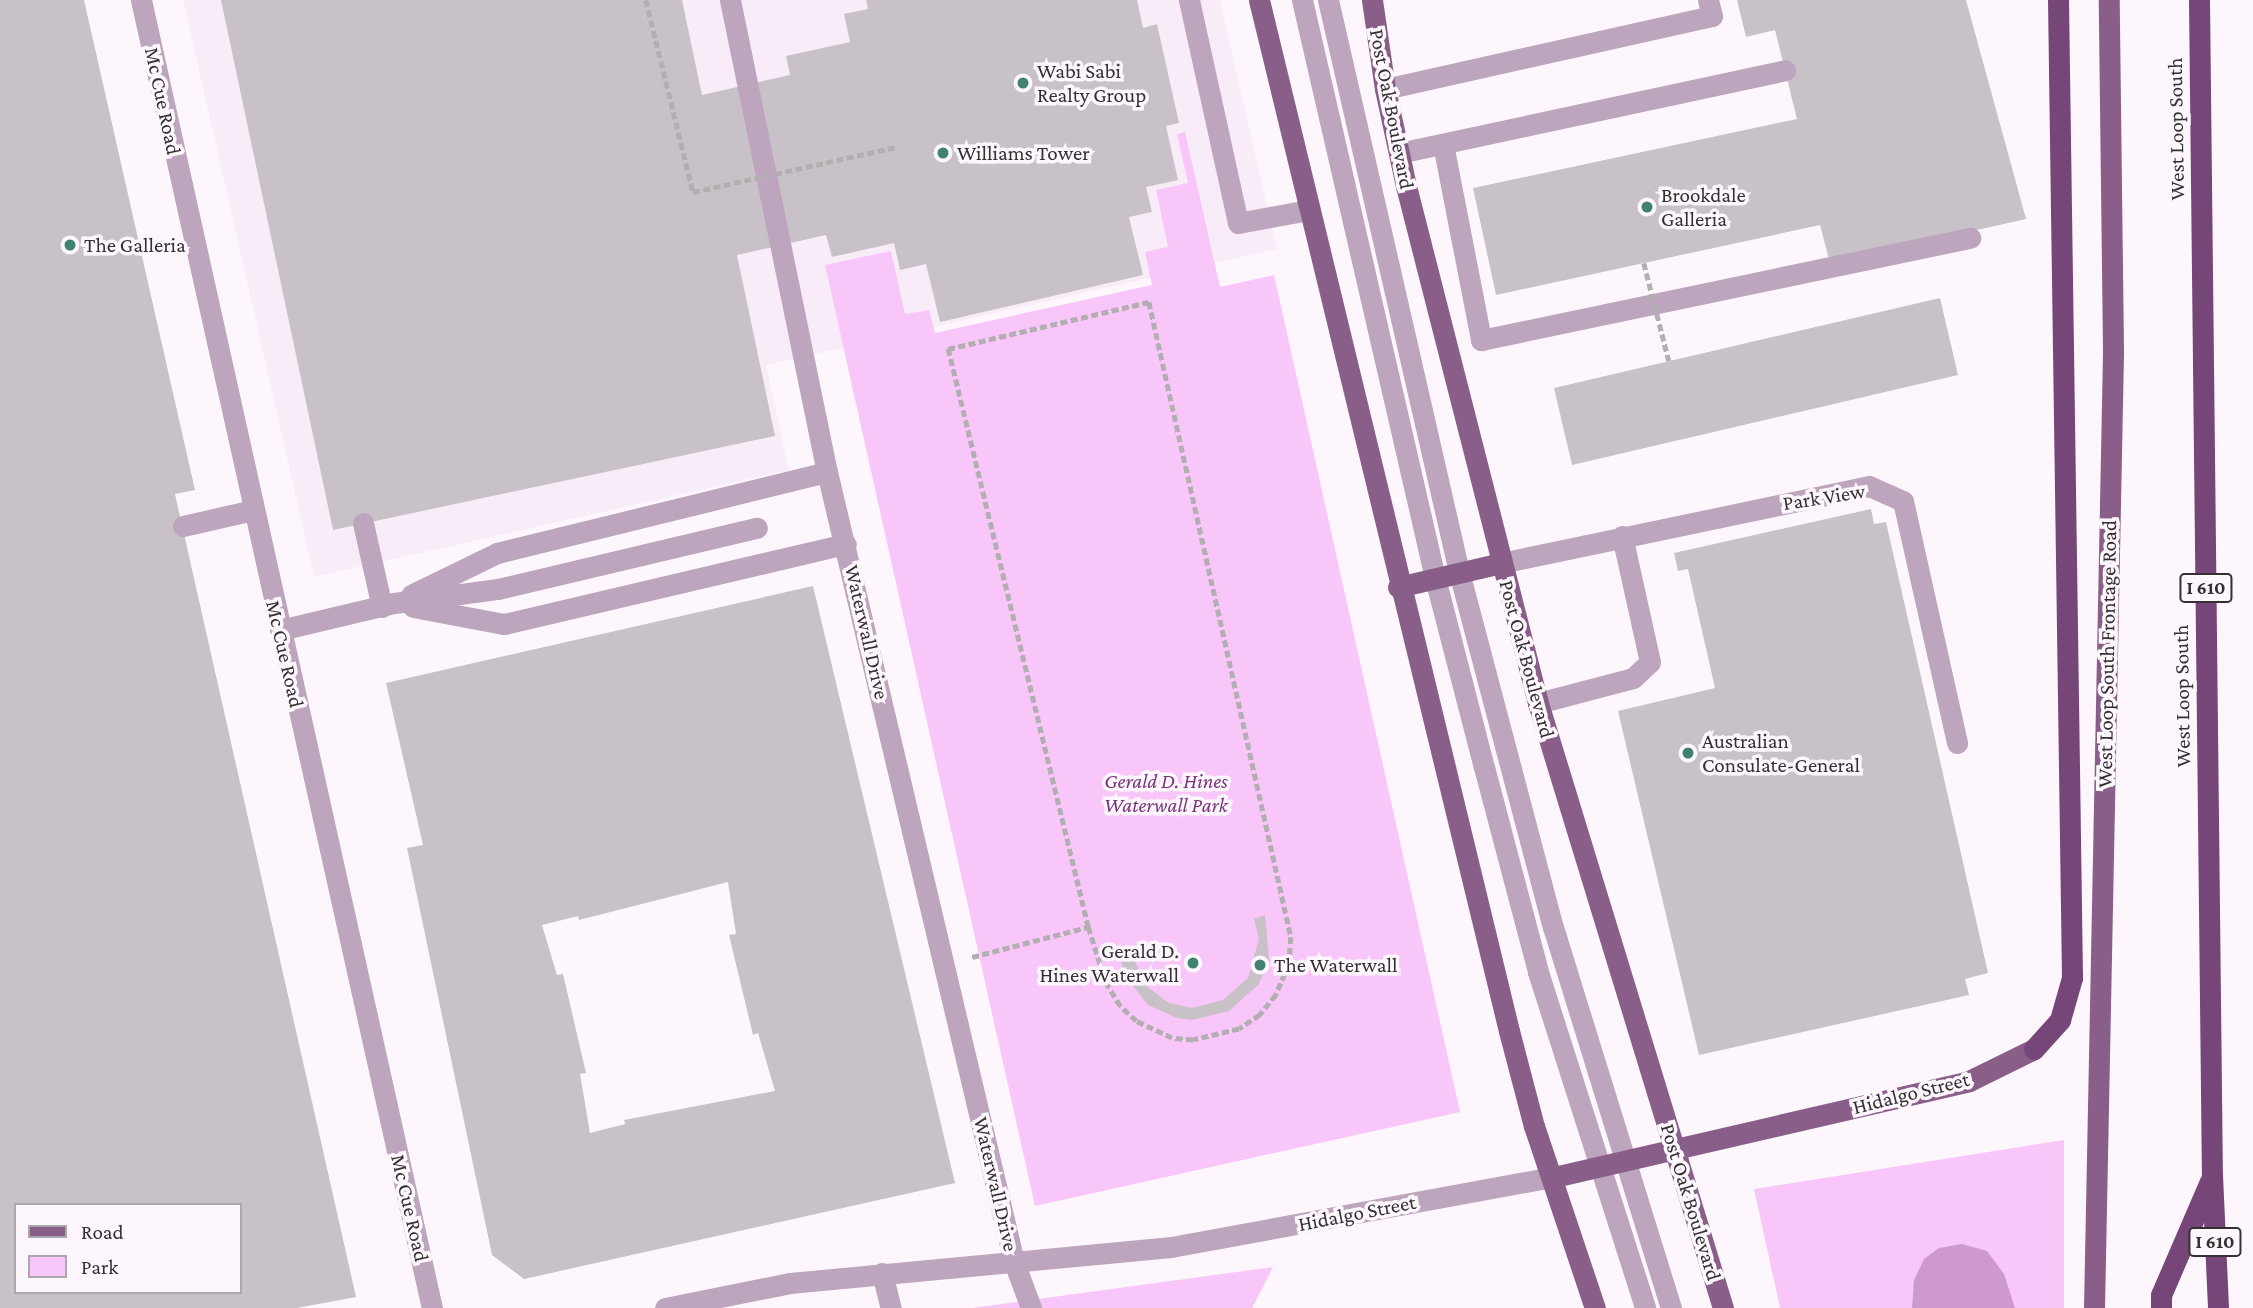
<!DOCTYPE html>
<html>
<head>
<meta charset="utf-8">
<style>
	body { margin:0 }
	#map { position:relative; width:2253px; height:1308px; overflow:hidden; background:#fdf7fd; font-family:"Crimson Pro",serif }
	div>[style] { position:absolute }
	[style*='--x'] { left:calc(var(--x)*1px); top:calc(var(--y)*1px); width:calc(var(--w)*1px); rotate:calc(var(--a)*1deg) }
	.built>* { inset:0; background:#f9ecf9 }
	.green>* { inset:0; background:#f9c6fa }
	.water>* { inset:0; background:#ce99d0 }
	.building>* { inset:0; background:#c8c2c8 }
	.path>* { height:4.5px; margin-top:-2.25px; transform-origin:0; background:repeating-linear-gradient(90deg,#b2aeb2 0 7px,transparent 0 10.5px) }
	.minor>* { height:21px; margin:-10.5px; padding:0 10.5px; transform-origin:10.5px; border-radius:10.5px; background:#bda5bd }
	.major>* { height:21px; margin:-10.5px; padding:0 10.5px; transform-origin:10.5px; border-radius:10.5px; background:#895f8a }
	.highway>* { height:21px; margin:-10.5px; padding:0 10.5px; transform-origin:10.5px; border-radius:10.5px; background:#764678 }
	.path-bridge>* { height:4.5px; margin-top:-2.25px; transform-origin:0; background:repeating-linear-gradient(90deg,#b2aeb2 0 7px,transparent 0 10.5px) }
	.dots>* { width:19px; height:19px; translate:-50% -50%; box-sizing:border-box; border:4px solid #fdf7fd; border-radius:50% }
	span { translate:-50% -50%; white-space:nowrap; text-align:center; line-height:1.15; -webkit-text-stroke:7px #fdf7fd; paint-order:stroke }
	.shield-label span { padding:2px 5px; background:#fdf7fd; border:2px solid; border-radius:5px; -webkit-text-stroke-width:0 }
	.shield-label { font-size:19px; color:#323032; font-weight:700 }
	.poi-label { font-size:21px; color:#323032 }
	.left { translate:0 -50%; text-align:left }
	.right { translate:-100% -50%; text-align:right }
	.street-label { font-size:21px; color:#323032 }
	.park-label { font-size:21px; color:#77377a; font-style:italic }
	.legend { position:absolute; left:14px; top:1203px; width:228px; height:91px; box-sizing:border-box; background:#fdf7fd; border:2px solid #aca7ac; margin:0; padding:9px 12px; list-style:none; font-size:21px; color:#323032 }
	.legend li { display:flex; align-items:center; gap:14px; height:35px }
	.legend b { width:35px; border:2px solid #aca7ac }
</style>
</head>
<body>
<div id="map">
	<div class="built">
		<div style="clip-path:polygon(183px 0,1220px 0,1277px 249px,766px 365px,789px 470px,314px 577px)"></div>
	</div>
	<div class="green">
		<div style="clip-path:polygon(1185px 132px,1220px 287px,1274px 275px,1460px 1112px,1035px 1206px,825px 265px,891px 251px,905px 314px,929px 310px,935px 333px,1152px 285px,1145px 252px,1168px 247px,1156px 190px,1188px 183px,1177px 134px)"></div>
		<div style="clip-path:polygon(2064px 1140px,2064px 1308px,1780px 1308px,1754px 1189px)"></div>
		<div style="clip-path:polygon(1273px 1267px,1252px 1308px,972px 1308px)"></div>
	</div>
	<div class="water">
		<div style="clip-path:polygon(1962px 1244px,1987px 1251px,2004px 1274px,2015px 1308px,1912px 1308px,1914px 1280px,1924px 1259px,1939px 1248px)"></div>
	</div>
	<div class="building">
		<div style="clip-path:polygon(evenodd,0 0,84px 0,195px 490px,175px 494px,356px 1297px,297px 1308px,0 1308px,0 0,16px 1205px,240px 1205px,240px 1292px,16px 1292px,16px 1205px)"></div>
		<div style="clip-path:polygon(221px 0,682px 0,702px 95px,790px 75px,786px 56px,850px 42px,844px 14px,868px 9px,866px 0,1137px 0,1143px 28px,1157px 24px,1179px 123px,1166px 126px,1178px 180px,1146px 187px,1152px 212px,1129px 217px,1143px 275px,940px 322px,926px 264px,900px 270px,894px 243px,832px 257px,826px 235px,737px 255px,775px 436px,333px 530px)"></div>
		<div style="clip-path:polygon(1737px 0,1966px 0,2026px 219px,1830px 263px,1820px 225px,1496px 295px,1473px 188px,1797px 119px,1775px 30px,1746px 37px)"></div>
		<div style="clip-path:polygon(1940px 298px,1958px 375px,1572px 465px,1554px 388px)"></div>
		<div style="clip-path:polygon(1871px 509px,1874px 524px,1886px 522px,1988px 973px,1965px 979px,1969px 995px,1699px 1055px,1618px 711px,1715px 688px,1688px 569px,1678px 571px,1674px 553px)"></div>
		<div style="clip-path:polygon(evenodd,813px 586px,955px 1183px,524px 1279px,492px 1255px,407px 848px,423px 845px,386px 683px,813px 586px,728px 882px,736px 934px,729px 935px,753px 1035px,758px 1033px,775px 1091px,624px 1120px,625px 1124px,590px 1133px,580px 1074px,586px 1073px,563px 974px,557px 975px,542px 925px,578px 916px,579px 920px,728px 882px)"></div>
		<div style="clip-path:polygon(1265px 915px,1269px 959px,1259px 984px,1229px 1011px,1192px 1020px,1177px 1018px,1148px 1005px,1125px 976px,1117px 947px,1129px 947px,1145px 985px,1169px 1003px,1192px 1008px,1223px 1000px,1248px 978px,1259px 939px,1254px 919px)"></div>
	</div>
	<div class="path">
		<div style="--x:972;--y:957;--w:120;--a:-14.5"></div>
		<div style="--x:1088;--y:927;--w:595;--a:-103.62"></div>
		<div style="--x:948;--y:349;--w:206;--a:-13.2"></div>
		<div style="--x:1149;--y:302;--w:651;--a:77.39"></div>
		<div style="--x:1291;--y:937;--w:27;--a:94"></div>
		<div style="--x:1289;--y:964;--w:34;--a:113"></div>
		<div style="--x:1276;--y:995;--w:26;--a:129"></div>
		<div style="--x:1260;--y:1015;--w:25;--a:146"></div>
		<div style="--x:1239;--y:1029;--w:47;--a:166.6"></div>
		<div style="--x:1193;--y:1040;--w:21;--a:-175"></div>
		<div style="--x:1172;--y:1038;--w:40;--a:-155"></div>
		<div style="--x:1136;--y:1021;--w:22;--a:-137"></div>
		<div style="--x:1120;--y:1006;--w:26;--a:-122"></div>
		<div style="--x:1106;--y:984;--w:60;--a:-107.5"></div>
	</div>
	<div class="minor">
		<div style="--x:141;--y:0;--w:1340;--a:77.46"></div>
		<div style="--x:730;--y:0;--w:482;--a:78.4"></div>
		<div style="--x:827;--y:472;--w:812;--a:76.68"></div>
		<div style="--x:1014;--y:1262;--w:49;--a:69.7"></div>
		<div style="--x:1189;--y:0;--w:228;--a:77.6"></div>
		<div style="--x:1238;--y:223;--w:71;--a:-10.5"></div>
		<div style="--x:1302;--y:0;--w:593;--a:77.04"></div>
		<div style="--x:1435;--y:578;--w:195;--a:75.5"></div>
		<div style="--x:1484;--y:767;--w:212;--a:75.2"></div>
		<div style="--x:1538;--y:972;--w:353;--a:72.3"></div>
		<div style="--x:1328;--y:0;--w:587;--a:77.1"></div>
		<div style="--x:1459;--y:572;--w:367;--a:75.2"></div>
		<div style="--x:1553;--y:927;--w:399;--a:72.8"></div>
		<div style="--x:1385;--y:89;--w:335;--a:-12.6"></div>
		<div style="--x:1712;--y:16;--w:16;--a:-104"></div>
		<div style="--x:1443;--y:144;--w:200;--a:79"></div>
		<div style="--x:1481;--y:340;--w:500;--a:-11.8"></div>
		<div style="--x:1399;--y:153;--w:395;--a:-12.1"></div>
		<div style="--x:363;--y:523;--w:86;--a:77.3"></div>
		<div style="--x:183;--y:526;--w:72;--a:-12.9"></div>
		<div style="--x:1501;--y:563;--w:376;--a:-11.8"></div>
		<div style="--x:1869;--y:486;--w:37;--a:24"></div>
		<div style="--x:1903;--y:501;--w:248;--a:77.4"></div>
		<div style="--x:411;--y:595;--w:96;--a:-26"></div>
		<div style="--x:497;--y:553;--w:340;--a:-13.8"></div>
		<div style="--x:413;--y:607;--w:93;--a:10.6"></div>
		<div style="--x:504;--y:624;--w:351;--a:-13.2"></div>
		<div style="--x:280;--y:630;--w:117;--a:-13.3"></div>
		<div style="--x:394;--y:603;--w:105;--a:-7.7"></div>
		<div style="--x:498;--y:589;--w:266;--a:-13.3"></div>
		<div style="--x:1538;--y:703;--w:98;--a:-14.7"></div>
		<div style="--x:1633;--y:678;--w:23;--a:-43"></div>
		<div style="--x:1650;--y:662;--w:129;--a:-102.5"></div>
		<div style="--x:882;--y:1273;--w:36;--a:76"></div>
		<div style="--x:665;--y:1308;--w:127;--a:-11.3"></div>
		<div style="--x:790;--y:1283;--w:383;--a:-5.4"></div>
		<div style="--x:1171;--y:1247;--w:389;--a:-10.4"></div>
	</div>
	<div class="major">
		<div style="--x:1259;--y:0;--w:1061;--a:76.37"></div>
		<div style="--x:1509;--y:1031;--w:98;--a:75.3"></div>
		<div style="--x:1534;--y:1126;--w:192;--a:71.5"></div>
		<div style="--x:1372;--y:0;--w:90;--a:81.7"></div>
		<div style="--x:1385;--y:89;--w:99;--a:77.8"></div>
		<div style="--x:1406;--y:186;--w:534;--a:75.68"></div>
		<div style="--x:1538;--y:703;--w:633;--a:73"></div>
		<div style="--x:1398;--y:587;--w:106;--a:-13.1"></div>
		<div style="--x:1554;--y:1177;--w:426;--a:-13"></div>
		<div style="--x:1969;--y:1081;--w:72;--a:-26.2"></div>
		<div style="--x:2094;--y:1308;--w:958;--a:-88.86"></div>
		<div style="--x:2113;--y:350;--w:350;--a:-90.7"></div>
	</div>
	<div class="highway">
		<div style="--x:2199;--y:0;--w:1175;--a:89.37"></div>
		<div style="--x:2212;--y:1175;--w:133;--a:87.4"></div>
		<div style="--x:2034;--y:1049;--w:39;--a:-48"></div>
		<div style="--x:2060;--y:1020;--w:44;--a:-74.1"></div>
		<div style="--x:2072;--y:978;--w:978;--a:-90.82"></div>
		<div style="--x:2161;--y:1308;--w:13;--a:-90"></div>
		<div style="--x:2161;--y:1295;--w:124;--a:-66.7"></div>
	</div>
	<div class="path-bridge">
		<div style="--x:646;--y:0;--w:198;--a:76.2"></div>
		<div style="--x:693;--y:192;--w:208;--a:-12.5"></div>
		<div style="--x:1644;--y:263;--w:101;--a:75.7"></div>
	</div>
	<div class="dots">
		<div style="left:1023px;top:83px;background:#408171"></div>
		<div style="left:943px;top:153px;background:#408171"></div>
		<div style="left:1647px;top:207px;background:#408171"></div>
		<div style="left:70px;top:245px;background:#408171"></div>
		<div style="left:1688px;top:753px;background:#408171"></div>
		<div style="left:1193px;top:963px;background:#408171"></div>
		<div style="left:1260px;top:965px;background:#408171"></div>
	</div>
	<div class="shield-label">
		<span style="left:2206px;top:588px">I 610</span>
		<span style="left:2215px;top:1242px">I 610</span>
	</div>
	<div class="poi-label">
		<span class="left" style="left:1037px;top:83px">Wabi Sabi<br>Realty Group</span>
		<span class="left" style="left:957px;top:153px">Williams Tower</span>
		<span class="left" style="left:1661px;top:207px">Brookdale<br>Galleria</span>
		<span class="left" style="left:84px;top:245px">The Galleria</span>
		<span class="left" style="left:1702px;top:753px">Australian<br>Consulate-General</span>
		<span class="right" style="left:1179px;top:963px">Gerald D.<br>Hines Waterwall</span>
		<span class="left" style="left:1274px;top:965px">The Waterwall</span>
	</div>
	<div class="street-label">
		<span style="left:163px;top:101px;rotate:78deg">Mc Cue Road</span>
		<span style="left:1392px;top:109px;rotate:79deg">Post Oak Boulevard</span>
		<span style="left:2176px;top:129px;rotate:-91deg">West Loop South</span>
		<span style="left:1824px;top:497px;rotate:-9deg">Park View</span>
		<span style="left:867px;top:632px;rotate:77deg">Waterwall Drive</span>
		<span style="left:285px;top:654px;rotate:77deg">Mc Cue Road</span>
		<span style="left:2107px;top:654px;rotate:-89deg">West Loop South Frontage Road</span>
		<span style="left:1527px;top:659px;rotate:75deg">Post Oak Boulevard</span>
		<span style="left:2182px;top:696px;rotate:-91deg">West Loop South</span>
		<span style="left:1911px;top:1093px;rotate:-14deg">Hidalgo Street</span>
		<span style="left:996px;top:1184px;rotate:77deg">Waterwall Drive</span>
		<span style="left:1691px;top:1202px;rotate:73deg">Post Oak Boulevard</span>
		<span style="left:410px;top:1208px;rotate:77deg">Mc Cue Road</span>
		<span style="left:1357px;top:1213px;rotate:-11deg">Hidalgo Street</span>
	</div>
	<div class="park-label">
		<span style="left:1166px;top:793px">Gerald D. Hines<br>Waterwall Park</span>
	</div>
	<ul class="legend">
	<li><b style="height:9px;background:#895f8a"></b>Road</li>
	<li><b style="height:19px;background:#f9c6fa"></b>Park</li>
	</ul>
</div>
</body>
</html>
